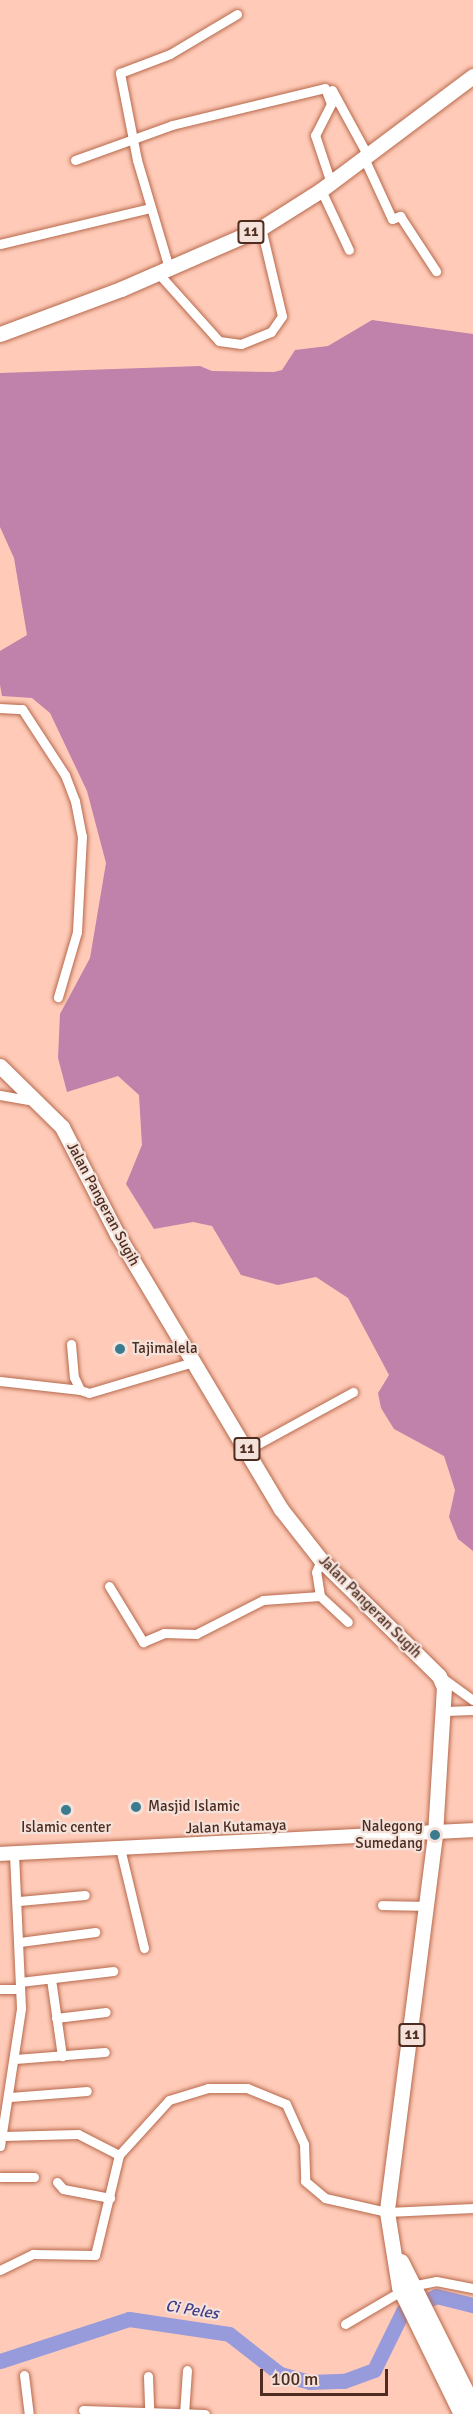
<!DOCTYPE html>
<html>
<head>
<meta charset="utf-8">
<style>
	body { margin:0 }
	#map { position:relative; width:473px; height:2414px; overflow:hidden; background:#ffcbb8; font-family:Signika,sans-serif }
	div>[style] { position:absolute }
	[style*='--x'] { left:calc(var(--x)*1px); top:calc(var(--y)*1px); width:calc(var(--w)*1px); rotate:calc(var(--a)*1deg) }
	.forest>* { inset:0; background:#c081aa }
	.river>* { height:15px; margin:-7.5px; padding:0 7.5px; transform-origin:7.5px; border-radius:7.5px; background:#979bdb }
	.roads { filter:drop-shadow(0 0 2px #b7694c) drop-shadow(0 0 2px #b7694c) }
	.minor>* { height:9px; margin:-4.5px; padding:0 4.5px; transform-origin:4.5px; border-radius:4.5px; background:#fff }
	.secondary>* { height:14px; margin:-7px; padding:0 7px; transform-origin:7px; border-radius:7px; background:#fff }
	.trunk>* { height:15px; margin:-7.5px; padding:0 7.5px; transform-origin:7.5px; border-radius:7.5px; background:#fff }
	.dots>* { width:16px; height:16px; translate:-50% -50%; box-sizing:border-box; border:3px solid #f3e1da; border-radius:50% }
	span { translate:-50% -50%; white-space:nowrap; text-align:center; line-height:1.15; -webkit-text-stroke:4.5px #f3e1da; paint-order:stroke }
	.shield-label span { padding:2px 4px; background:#f3e1da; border:2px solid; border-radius:4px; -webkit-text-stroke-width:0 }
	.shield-label { font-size:14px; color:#4e2d20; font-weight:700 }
	.street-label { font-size:15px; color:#4e2d20 }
	.poi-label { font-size:15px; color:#4e2d20 }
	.left { translate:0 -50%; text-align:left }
	.right { translate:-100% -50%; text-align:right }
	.water-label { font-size:16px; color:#413e8b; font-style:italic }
	.scale { position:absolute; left:260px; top:2369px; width:128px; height:27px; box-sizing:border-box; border:3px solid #4e2d20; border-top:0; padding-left:8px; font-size:18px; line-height:21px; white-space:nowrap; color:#4e2d20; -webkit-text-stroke:4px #f3e1da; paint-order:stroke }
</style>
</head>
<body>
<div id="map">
	<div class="forest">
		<div style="clip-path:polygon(372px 320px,473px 334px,473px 1551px,458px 1539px,449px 1517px,455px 1490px,444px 1456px,394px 1429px,381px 1408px,378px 1393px,389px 1375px,348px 1298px,316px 1277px,278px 1285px,241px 1275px,212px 1226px,193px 1222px,154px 1229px,126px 1184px,142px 1145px,139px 1095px,118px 1076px,67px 1092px,58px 1058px,60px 1014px,90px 958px,106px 863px,87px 791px,50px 713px,32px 698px,2px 696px,0 685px,0 651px,27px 635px,14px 558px,0 527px,0 373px,200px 366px,212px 371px,274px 372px,282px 370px,295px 350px,328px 346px)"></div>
	</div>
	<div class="river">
		<div style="--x:0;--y:2361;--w:136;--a:-18"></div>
		<div style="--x:129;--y:2319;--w:101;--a:8.5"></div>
		<div style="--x:229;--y:2334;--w:65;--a:38.1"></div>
		<div style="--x:280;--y:2374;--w:31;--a:15"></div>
		<div style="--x:310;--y:2382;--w:34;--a:-2"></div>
		<div style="--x:344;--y:2381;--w:32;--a:-20"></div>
		<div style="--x:374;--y:2370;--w:66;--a:-63.8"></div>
		<div style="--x:403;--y:2311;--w:36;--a:-24"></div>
		<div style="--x:436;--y:2296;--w:38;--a:14"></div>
	</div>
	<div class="roads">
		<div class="minor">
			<div style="--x:332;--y:90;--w:75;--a:61.4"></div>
			<div style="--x:364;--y:158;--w:67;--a:65.3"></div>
			<div style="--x:392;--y:219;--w:9;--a:-21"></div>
			<div style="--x:400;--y:216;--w:66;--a:56.8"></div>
			<div style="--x:75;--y:160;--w:103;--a:-19.8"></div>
			<div style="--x:172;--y:125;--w:157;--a:-13.6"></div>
			<div style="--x:325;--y:88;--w:17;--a:69"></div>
			<div style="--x:331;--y:104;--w:35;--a:117"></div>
			<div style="--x:315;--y:135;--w:51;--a:71.6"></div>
			<div style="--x:321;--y:190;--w:66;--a:65"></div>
			<div style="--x:0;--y:244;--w:154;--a:-13.5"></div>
			<div style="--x:169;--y:268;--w:113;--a:-106.5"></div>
			<div style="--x:137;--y:160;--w:89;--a:-101.1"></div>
			<div style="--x:120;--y:73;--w:53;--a:-20.8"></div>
			<div style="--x:170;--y:54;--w:78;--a:-30.8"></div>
			<div style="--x:158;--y:273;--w:91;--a:48.1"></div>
			<div style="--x:219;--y:341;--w:22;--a:8"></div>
			<div style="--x:241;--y:344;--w:32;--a:-22"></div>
			<div style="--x:271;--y:332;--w:19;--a:-55"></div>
			<div style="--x:282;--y:316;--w:90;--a:-103.4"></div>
			<div style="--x:0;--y:708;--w:22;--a:3"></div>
			<div style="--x:22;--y:709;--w:79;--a:56.9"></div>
			<div style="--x:65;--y:775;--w:28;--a:69"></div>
			<div style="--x:75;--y:801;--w:36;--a:79"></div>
			<div style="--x:82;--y:836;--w:96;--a:93"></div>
			<div style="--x:77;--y:932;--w:68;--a:106.3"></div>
			<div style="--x:0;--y:1095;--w:35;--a:10"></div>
			<div style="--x:71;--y:1344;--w:33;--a:85"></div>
			<div style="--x:74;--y:1377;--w:14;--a:65"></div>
			<div style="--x:80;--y:1390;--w:9;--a:18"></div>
			<div style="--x:89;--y:1393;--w:109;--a:-16.6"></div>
			<div style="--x:0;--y:1381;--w:81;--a:6.4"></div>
			<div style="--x:247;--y:1450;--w:121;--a:-28.7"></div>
			<div style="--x:109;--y:1586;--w:66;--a:58.7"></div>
			<div style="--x:143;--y:1642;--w:23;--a:-23"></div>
			<div style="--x:164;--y:1633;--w:32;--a:2"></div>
			<div style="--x:196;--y:1634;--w:75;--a:-26.9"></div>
			<div style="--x:263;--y:1600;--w:57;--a:-4"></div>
			<div style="--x:320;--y:1596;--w:24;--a:-99"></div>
			<div style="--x:316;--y:1572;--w:13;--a:-67"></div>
			<div style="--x:320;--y:1596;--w:38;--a:43"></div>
			<div style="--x:441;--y:1677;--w:39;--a:36"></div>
			<div style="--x:445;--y:1711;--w:28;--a:-2"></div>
			<div style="--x:120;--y:1848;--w:103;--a:76.5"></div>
			<div style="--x:19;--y:1901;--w:66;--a:-5.2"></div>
			<div style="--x:382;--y:1905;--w:44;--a:1.3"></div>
			<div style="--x:20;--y:1942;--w:76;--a:-7.6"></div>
			<div style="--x:51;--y:1979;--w:78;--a:81.9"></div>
			<div style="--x:20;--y:1982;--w:94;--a:-6.7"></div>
			<div style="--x:0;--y:1989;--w:20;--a:0"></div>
			<div style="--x:56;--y:2018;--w:50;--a:-6.8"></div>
			<div style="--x:15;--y:2059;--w:90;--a:-4.4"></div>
			<div style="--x:10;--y:2097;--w:77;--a:-4.5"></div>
			<div style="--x:3;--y:2136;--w:75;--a:-1.5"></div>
			<div style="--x:78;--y:2134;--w:46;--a:27.1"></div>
			<div style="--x:0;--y:2146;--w:140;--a:-81.3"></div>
			<div style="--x:21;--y:2008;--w:154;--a:-92.6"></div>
			<div style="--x:0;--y:2177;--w:34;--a:0"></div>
			<div style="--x:57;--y:2182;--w:9;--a:49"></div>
			<div style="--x:63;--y:2189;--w:48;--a:10.8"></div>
			<div style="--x:0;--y:2270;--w:37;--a:-26"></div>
			<div style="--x:33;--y:2254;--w:62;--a:0.9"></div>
			<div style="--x:95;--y:2255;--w:103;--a:-76.5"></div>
			<div style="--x:119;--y:2155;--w:74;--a:-47.7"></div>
			<div style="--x:169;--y:2100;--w:41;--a:-17.1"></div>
			<div style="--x:208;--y:2088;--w:39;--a:0"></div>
			<div style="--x:247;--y:2088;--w:42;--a:22.3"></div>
			<div style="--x:286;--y:2104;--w:44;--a:65.8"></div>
			<div style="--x:304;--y:2144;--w:37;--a:88"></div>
			<div style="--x:305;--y:2181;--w:26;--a:40"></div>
			<div style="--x:325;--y:2198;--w:64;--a:12.7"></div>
			<div style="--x:387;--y:2212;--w:86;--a:-2.7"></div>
			<div style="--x:411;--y:2286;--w:25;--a:-11"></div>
			<div style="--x:436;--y:2281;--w:38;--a:11"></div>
			<div style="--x:345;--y:2324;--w:65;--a:-30.5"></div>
			<div style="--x:24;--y:2375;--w:39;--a:83"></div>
			<div style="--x:148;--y:2376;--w:38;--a:88"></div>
			<div style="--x:83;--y:2410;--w:122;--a:1.9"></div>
			<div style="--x:184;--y:2414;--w:44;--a:-86.1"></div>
		</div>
		<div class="secondary">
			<div style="--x:0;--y:1854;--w:474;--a:-2.9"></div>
		</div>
		<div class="trunk">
			<div style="--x:0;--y:334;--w:129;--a:-20.4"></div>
			<div style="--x:121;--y:289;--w:153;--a:-23.5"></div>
			<div style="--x:261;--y:228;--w:71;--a:-32.3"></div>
			<div style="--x:321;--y:190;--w:190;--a:-36.9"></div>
			<div style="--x:0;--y:1066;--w:87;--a:44.5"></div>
			<div style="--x:62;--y:1127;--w:120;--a:62.8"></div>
			<div style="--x:117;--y:1234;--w:320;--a:59.2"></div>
			<div style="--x:281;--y:1509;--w:65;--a:51.9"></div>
			<div style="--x:321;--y:1560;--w:165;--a:44.5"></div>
			<div style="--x:439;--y:1676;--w:12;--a:66"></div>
			<div style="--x:444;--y:1687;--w:148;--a:93.5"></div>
			<div style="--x:435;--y:1835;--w:380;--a:97.3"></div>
			<div style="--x:387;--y:2212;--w:76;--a:80.9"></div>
			<div style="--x:399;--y:2287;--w:141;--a:64"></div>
			<div style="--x:401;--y:2261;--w:143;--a:63.4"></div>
			<div style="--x:465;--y:2389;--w:26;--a:74"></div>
		</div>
	</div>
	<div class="dots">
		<div style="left:120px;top:1349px;background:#3b7b8f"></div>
		<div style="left:136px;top:1807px;background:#3b7b8f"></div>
		<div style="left:66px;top:1810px;background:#3b7b8f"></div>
		<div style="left:435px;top:1835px;background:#3b7b8f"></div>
	</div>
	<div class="shield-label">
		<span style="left:251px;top:232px">11</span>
		<span style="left:247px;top:1449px">11</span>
		<span style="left:412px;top:2035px">11</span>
	</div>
	<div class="street-label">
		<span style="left:103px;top:1204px;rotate:62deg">Jalan Pangeran Sugih</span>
		<span style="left:370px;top:1607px;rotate:45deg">Jalan Pangeran Sugih</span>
		<span style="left:236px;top:1827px;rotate:-2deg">Jalan Kutamaya</span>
	</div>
	<div class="poi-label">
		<span class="left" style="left:132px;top:1349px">Tajimalela</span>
		<span class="left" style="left:148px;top:1807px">Masjid Islamic</span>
		<span class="right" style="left:423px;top:1835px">Nalegong<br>Sumedang</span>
		<span style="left:66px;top:1828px">Islamic center</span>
	</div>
	<div class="water-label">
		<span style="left:192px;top:2310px;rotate:9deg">Ci Peles</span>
	</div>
	<div class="scale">100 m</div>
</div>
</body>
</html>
